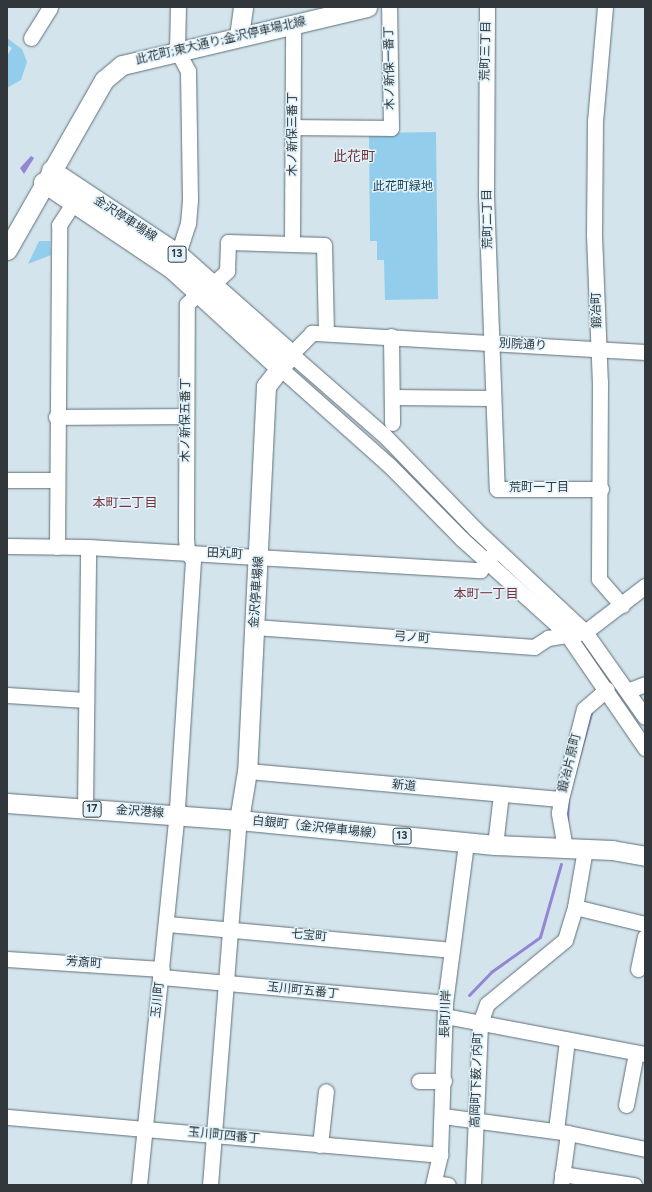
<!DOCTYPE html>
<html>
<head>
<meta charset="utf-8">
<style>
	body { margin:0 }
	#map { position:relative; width:652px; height:1192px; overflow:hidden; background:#d3e4ed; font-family:Figtree,"Noto Sans JP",sans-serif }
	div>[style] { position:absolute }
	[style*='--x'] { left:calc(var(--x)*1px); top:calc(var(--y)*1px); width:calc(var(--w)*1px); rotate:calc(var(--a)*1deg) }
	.green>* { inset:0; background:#92ceec }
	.water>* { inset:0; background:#9286d5 }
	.stream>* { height:3px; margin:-1.5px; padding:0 1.5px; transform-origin:1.5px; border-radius:1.5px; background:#9286d5 }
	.roads { filter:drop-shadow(0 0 1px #606f77) drop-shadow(0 0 1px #606f77) }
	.minor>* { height:15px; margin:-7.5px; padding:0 7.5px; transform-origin:7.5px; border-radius:7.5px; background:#fff }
	.major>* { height:19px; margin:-9.5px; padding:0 9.5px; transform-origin:9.5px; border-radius:9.5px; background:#fff }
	span { translate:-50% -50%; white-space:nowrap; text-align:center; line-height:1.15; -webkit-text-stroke:3px #e0f2fb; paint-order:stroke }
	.shield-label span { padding:1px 3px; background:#e0f2fb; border:1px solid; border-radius:3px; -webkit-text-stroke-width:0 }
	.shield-label { font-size:11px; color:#31373b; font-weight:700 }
	.street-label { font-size:12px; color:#31373b }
	.park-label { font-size:12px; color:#113d50 }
	.neighbourhood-label { font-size:13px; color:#7a3238 }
	.quarter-label { font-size:14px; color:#7a3238 }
	.frame { position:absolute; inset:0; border:8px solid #31373b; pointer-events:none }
</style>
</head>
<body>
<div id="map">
	<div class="green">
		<div style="clip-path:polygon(7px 38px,22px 49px,27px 62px,21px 80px,7px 88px,7px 56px,12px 48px,7px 45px)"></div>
		<div style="clip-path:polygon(436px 132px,438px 299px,385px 300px,384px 260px,377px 260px,377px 241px,370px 241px,369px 133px)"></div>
		<div style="clip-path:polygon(39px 241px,50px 241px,51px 255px,28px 264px)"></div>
	</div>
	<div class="water">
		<div style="clip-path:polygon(31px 156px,34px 158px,24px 174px,20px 168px)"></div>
		<div style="clip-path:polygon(590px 709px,594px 710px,570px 796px,569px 822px,566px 823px,564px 812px)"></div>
	</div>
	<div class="stream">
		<div style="--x:469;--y:995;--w:32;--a:-46"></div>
		<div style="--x:491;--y:972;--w:60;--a:-35.5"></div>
		<div style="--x:540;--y:937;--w:76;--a:-74"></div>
	</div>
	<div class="roads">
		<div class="minor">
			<div style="--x:487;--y:7;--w:188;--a:90.3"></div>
			<div style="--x:486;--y:195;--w:294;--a:87.9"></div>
			<div style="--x:497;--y:489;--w:104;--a:0"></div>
			<div style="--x:605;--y:7;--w:114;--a:95"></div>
			<div style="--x:595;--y:121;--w:114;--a:90.5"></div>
			<div style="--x:594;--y:235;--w:147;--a:87.7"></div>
			<div style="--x:600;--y:382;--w:197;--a:90.3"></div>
			<div style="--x:599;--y:579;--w:35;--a:49"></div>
			<div style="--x:31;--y:38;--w:36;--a:-58"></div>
			<div style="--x:293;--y:127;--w:98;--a:0.6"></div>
			<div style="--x:391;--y:128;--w:121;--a:-90.9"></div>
			<div style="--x:292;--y:243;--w:218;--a:-89.7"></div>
			<div style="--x:178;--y:254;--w:33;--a:-72"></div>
			<div style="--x:188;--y:223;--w:24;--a:-85"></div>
			<div style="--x:190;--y:199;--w:128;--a:-90.9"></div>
			<div style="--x:188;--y:71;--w:24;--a:-118"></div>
			<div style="--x:177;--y:50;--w:43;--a:-88.7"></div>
			<div style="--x:212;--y:285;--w:21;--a:-43"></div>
			<div style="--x:227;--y:271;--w:29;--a:-88"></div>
			<div style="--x:228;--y:242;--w:96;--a:1.8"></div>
			<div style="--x:324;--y:245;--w:88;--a:88.7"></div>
			<div style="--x:391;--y:336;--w:87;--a:89.3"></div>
			<div style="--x:645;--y:352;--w:334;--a:-176.7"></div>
			<div style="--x:312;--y:333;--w:30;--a:135"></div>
			<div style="--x:291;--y:354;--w:123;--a:41.1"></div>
			<div style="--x:384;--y:435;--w:131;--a:45.9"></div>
			<div style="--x:475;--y:529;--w:151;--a:43.1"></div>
			<div style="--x:585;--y:632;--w:104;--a:54.8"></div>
			<div style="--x:280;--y:368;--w:146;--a:41.7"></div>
			<div style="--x:389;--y:465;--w:104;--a:45.4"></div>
			<div style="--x:462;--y:539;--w:140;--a:42.1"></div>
			<div style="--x:566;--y:633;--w:140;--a:55.5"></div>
			<div style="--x:392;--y:397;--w:100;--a:0.6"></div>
			<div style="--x:56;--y:417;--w:130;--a:-0.4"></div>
			<div style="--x:7;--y:480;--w:50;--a:0"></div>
			<div style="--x:7;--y:546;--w:81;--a:0.7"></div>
			<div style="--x:88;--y:547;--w:393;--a:3.4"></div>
			<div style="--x:480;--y:570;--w:21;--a:-51"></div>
			<div style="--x:57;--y:547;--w:322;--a:-89.6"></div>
			<div style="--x:59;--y:225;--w:37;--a:-57"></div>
			<div style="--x:254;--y:627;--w:281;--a:4.1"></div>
			<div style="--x:534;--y:647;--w:17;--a:-33"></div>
			<div style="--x:548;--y:638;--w:37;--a:-9"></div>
			<div style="--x:585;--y:632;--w:76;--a:-37.5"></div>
			<div style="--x:627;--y:691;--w:19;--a:-21"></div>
			<div style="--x:7;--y:695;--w:79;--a:3.6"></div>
			<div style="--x:247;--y:771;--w:315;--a:5.1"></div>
			<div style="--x:85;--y:808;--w:261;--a:-89.3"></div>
			<div style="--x:495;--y:845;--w:51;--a:-83.3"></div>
			<div style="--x:565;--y:848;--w:36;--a:-100"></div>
			<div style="--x:559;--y:813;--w:14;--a:-82"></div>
			<div style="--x:561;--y:799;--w:93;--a:-75.7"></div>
			<div style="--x:584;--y:709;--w:30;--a:-41"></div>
			<div style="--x:575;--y:907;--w:72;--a:13.7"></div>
			<div style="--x:167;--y:924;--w:285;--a:5.2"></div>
			<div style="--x:7;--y:959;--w:155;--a:3.7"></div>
			<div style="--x:638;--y:969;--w:33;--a:-78"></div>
			<div style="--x:161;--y:977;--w:285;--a:5.2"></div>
			<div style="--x:445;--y:1016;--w:204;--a:10.8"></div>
			<div style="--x:419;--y:1081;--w:25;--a:0"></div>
			<div style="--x:626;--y:1105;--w:53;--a:-79.1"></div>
			<div style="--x:443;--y:1116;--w:126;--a:7.7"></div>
			<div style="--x:7;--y:1117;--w:435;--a:5"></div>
			<div style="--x:556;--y:1130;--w:91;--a:-83"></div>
			<div style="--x:320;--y:1145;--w:54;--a:-83.7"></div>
			<div style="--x:562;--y:1174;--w:73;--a:8.7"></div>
			<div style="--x:434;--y:1183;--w:14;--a:8"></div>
			<div style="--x:139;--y:1185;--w:379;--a:-84.2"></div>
			<div style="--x:177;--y:808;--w:249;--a:-86.3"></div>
			<div style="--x:193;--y:560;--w:10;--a:-127"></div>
			<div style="--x:187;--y:552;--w:13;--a:-94"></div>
			<div style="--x:186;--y:539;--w:235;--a:-89.8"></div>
			<div style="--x:187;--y:304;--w:16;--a:-45"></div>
			<div style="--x:210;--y:1185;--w:366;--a:-85.5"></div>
			<div style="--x:433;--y:1185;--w:31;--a:-77"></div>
			<div style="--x:440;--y:1155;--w:152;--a:-88.1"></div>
			<div style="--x:445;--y:1003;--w:161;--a:-82.5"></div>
			<div style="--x:473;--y:1185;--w:162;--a:-87.5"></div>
			<div style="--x:480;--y:1023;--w:20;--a:-70"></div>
			<div style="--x:487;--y:1004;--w:101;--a:-39.4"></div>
			<div style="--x:565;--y:940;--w:34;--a:-73"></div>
			<div style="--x:575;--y:907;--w:59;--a:-80.2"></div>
			<div style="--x:561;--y:1185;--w:52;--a:-82.3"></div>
			<div style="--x:568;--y:1133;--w:79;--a:11.7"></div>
		</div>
		<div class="major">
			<div style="--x:239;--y:36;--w:29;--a:-82"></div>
			<div style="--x:51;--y:170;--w:152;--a:33.5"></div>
			<div style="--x:178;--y:254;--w:151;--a:41.5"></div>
			<div style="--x:291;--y:354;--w:41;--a:128"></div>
			<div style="--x:266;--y:386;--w:385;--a:92.8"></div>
			<div style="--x:247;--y:771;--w:50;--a:99.3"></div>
			<div style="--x:43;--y:182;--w:156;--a:34"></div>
			<div style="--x:172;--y:269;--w:147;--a:42.5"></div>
			<div style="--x:7;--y:250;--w:196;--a:-60.3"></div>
			<div style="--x:104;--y:80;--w:23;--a:-40"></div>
			<div style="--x:122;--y:65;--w:252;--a:-13.3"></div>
			<div style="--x:7;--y:803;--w:233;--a:4.2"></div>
			<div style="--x:239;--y:820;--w:257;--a:5.6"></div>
			<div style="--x:495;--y:845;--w:117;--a:2.4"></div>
			<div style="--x:612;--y:850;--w:34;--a:10"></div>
		</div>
	</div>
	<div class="shield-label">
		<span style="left:177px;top:254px">13</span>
		<span style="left:92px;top:809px">17</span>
		<span style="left:402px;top:836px">13</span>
	</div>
	<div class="street-label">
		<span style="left:221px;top:41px;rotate:-13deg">此花町;東大通り;金沢停車場北線</span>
		<span style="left:486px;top:51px;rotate:-89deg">荒町三丁目</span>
		<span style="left:390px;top:68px;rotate:-91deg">木ノ新保一番丁</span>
		<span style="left:293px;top:134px;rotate:-90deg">木ノ新保三番丁</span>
		<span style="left:125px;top:219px;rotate:33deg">金沢停車場線</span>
		<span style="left:488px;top:219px;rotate:-91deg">荒町二丁目</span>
		<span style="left:597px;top:310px;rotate:-92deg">鍛冶町</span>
		<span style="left:523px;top:345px;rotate:3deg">別院通り</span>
		<span style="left:186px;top:420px;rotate:-90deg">木ノ新保五番丁</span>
		<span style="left:539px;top:488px">荒町一丁目</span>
		<span style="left:225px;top:554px;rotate:3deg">田丸町</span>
		<span style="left:257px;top:592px;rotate:-86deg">金沢停車場線</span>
		<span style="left:412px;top:638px;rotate:4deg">弓ノ町</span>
		<span style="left:570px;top:763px;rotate:-76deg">鍛冶片原町</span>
		<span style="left:404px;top:786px;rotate:5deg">新道</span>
		<span style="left:140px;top:812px;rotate:4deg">金沢港線</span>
		<span style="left:318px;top:828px;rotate:6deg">白銀町（金沢停車場線）</span>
		<span style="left:309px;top:936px;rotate:5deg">七宝町</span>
		<span style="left:84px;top:963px;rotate:4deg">芳斎町</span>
		<span style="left:303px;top:991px;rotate:6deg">玉川町五番丁</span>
		<span style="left:158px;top:1000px;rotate:-84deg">玉川町</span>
		<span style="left:446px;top:1014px;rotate:-88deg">長町川岸</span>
		<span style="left:477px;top:1080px;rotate:-88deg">高岡町下薮ノ内町</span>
		<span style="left:224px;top:1136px;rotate:5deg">玉川町四番丁</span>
	</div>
	<div class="park-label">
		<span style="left:403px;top:187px">此花町緑地</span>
	</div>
	<div class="neighbourhood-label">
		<span style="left:125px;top:503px">本町二丁目</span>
		<span style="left:486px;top:594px">本町一丁目</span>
	</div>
	<div class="quarter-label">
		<span style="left:354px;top:157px">此花町</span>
	</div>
	<div class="frame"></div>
</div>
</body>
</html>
